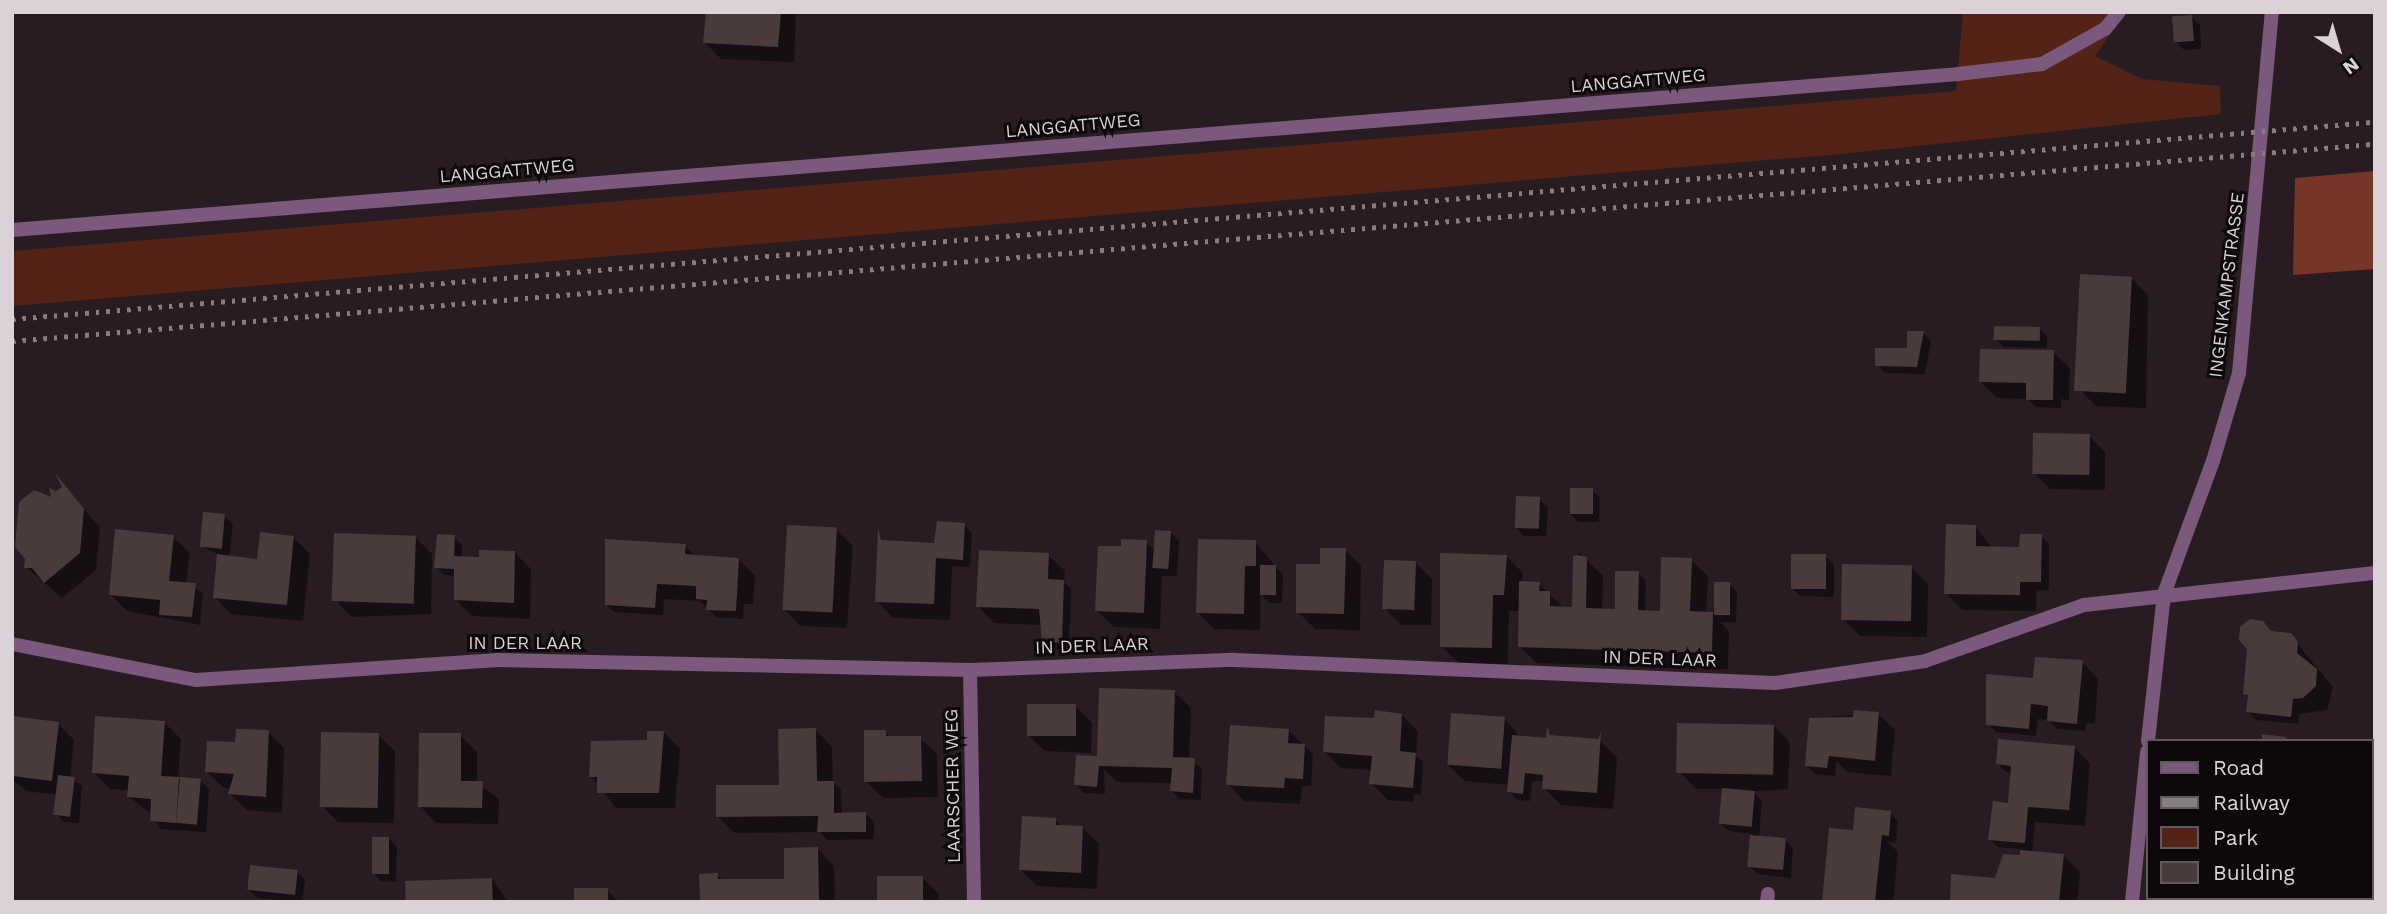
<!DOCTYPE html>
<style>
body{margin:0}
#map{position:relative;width:2387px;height:914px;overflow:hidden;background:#281c22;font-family:"Work Sans",sans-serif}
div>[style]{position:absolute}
.green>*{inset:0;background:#532317}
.forest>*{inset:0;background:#763627}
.shadow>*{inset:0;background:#0007}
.building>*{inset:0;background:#493a3c;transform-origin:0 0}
.street>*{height:14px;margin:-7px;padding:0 7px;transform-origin:7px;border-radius:7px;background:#7b597d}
.rail>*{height:5px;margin-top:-2.5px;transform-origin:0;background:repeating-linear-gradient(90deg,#867c81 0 3.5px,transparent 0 10.5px)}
span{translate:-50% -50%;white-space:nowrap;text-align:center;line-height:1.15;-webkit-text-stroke:6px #0d080a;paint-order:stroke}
.street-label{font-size:18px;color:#dad2d6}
.frame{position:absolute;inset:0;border:14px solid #dad2d6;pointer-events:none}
.legend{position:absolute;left:2146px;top:739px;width:228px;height:161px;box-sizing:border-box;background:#0d080a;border:2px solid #5f595c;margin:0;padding:9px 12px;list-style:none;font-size:21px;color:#dad2d6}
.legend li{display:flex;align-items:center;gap:14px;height:35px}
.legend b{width:35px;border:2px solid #5f595c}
.north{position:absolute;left:2303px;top:14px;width:70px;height:70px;-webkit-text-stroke:5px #0d080a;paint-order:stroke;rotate:143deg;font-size:19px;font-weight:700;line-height:28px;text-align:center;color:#dad2d6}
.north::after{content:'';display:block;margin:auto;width:24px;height:32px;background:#dad2d6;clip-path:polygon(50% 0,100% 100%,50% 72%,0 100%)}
</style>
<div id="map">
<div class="green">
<i style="clip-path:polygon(1963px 12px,2125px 12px,2095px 56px,2142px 79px,2220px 86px,2221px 114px,1841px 154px,12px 306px,12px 251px,1956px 91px)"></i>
</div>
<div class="forest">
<i style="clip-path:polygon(2375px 171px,2375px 269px,2293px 275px,2295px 178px)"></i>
</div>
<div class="shadow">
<i style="clip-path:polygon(707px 12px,796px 12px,794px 62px,721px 59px,704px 42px)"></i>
<i style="clip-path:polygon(2191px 17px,2200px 25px,2201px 49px,2184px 50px,2176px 42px)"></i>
<i style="clip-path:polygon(2131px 278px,2148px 295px,2146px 408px,2096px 406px,2080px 390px)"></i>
<i style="clip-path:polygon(2039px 328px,2047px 336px,2047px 348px,2004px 347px,1996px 339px)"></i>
<i style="clip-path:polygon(1923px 333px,1931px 341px,1925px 374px,1885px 373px,1877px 365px,1909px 350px)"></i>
<i style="clip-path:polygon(2053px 352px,2070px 368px,2069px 400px,2061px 399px,2061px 408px,2036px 407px,2028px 399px,1997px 398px,1981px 382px)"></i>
<i style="clip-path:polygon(2089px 436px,2105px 452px,2105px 490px,2050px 489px,2034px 473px)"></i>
<i style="clip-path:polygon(64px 487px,100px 527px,96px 570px,62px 598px,26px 567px,56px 493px)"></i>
<i style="clip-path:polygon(1592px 490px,1600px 498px,1599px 522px,1578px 522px,1570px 514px)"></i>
<i style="clip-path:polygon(1539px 499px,1548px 507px,1546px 536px,1524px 536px,1516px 528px)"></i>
<i style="clip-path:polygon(224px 516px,233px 524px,229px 557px,259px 561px,293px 537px,310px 554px,303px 621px,231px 614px,215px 597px,219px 555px,201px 546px)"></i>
<i style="clip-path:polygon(964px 525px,972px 533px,970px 567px,952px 566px,950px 620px,893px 618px,877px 601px)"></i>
<i style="clip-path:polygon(1975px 526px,1992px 548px,2022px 549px,2041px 536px,2049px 544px,2049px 590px,2037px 590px,2036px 611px,1962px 610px,1946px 593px)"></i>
<i style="clip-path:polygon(836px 530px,853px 546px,847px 628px,800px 626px,784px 609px)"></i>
<i style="clip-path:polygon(1171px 533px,1179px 541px,1177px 576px,1162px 576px,1160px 629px,1114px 627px,1097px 611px,1146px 542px,1156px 552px)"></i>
<i style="clip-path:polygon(173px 537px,190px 553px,186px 584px,203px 593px,200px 625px,127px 611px,110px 594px)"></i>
<i style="clip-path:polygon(454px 537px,462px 545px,462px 558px,515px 553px,531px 569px,530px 619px,472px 616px,455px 599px,456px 576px,444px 575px,436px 567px)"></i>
<i style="clip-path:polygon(416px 538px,432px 554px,431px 614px,352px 617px,335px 600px)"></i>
<i style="clip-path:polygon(607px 541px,685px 546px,695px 556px,738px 559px,755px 576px,753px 604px,744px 604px,743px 619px,716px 617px,700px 601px,664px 599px,663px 615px,614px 612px,606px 604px)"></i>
<i style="clip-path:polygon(1255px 542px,1283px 575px,1282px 603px,1269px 603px,1261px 595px,1260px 630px,1214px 629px,1197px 612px)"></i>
<i style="clip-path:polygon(1345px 550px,1361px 566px,1360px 630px,1315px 629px,1298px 612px,1321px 566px)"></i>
<i style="clip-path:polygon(1578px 552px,1603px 576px,1602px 611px,1619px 611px,1638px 573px,1646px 581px,1645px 612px,1665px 613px,1691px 560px,1708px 576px,1706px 614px,1715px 614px,1729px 584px,1737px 592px,1736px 622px,1720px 622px,1729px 631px,1728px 669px,1537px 663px,1520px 647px,1520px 611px,1509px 611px,1508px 664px,1459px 663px,1442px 647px,1506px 556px,1523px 573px,1522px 583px,1539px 584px,1564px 608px,1573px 608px)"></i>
<i style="clip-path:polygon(1048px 555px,1065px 571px,1064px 582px,1071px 589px,1069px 650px,1052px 649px,1044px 641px,1042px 625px,994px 623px,978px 606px)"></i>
<i style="clip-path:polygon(1825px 556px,1834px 564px,1834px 597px,1800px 596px,1792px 588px)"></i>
<i style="clip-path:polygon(1416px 563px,1432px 579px,1431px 625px,1401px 625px,1385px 608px)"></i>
<i style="clip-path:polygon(1911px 567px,1928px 584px,1927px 637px,1860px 636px,1843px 619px)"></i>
<i style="clip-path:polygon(2272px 633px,2290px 635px,2333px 687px,2327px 710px,2299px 714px,2299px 724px,2256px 720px,2248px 712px,2249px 698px,2245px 693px)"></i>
<i style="clip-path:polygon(2082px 662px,2098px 679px,2095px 724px,2086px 723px,2085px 731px,2057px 729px,2048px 720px,2038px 719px,2036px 736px,1996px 732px,1988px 724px,1988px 676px,2034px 680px)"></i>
<i style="clip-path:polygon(1174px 692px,1191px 708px,1189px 760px,1202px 768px,1201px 800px,1180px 799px,1172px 791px,1173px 783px,1117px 782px,1104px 769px,1105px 794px,1084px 793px,1076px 785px,1096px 758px)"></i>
<i style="clip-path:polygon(1075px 706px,1092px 723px,1091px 753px,1045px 751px,1028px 735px)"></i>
<i style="clip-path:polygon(1878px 714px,1895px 730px,1891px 776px,1847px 772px,1836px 760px,1835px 776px,1815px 774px,1807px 766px,1832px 716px)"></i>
<i style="clip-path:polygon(1402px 715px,1418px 732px,1416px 756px,1423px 762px,1421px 795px,1414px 794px,1413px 802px,1388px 800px,1371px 783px,1372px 770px,1341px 768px,1324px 751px,1376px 720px)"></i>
<i style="clip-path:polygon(12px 718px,58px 724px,74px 740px,70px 778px,82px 786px,79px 823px,64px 822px,56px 814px,58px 795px,26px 791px,12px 779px)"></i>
<i style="clip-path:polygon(1505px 719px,1521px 738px,1600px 741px,1617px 758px,1613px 809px,1561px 805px,1544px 788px,1545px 781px,1532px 781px,1530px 801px,1517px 800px,1509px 791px,1509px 785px,1465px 781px,1448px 765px)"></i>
<i style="clip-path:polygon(164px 722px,181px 739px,178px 779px,201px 781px,209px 789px,206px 832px,160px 829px,152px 814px,129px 797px,130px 790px,110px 789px,93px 772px)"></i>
<i style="clip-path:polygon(1773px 725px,1790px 742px,1788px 789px,1740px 792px,1754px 793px,1762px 801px,1759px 837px,1785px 840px,1793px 848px,1791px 878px,1758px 874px,1749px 866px,1752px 834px,1729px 831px,1720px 823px,1724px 789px,1696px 789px,1680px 772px)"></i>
<i style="clip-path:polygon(816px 730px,832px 747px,833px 782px,841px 790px,842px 814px,866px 814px,874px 822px,874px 839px,827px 840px,820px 832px,735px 833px,718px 817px,780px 786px)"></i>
<i style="clip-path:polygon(1288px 730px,1313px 754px,1311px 786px,1302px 786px,1300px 804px,1244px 801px,1228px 784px)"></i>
<i style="clip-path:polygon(268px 732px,284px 748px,282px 813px,247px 810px,230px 793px,231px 789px,224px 788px,207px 772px,237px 744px)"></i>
<i style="clip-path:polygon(664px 732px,680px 749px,675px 808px,616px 808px,591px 776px)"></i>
<i style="clip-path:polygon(885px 732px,891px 738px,920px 738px,937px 754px,938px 797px,883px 798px,866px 781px)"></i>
<i style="clip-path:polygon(378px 735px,395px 751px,394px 823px,338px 822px,322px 806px)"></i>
<i style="clip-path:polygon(460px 735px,477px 752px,477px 783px,499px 799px,498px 824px,436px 823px,420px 806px)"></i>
<i style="clip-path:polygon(2074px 747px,2090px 764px,2085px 826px,2035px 822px,2032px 852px,2063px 855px,2080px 872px,2077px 902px,1951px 902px,1996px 880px,2021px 857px,2022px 849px,1998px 847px,1990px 839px,2009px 806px,2014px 772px,2006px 772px,1998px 764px)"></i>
<i style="clip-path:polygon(1890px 813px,1898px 821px,1896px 843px,1888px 842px,1898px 852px,1893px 902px,1824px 902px,1858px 833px)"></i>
<i style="clip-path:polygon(1055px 820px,1063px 827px,1083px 828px,1099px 844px,1097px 889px,1037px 886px,1020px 869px)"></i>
<i style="clip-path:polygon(389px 839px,397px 847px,396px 882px,381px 881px,373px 873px)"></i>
<i style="clip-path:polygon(818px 849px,834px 866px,835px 902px,701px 902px,717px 875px,724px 881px,786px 881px)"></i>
<i style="clip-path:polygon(297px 872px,305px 880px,302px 902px,258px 898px,249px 890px)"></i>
<i style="clip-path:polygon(922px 878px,939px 894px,939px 902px,878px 902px)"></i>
<i style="clip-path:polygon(492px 879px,508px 902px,407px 902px)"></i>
<i style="clip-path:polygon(607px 890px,619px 902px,575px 902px)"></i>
<i style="clip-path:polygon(2222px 898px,2301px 898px,2222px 902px)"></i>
</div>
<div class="building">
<i style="clip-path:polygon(706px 12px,781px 12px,778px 47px,703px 43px)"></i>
<i style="left:2192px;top:15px;width:26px;height:20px;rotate:86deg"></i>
<i style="left:2080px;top:274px;width:52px;height:117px;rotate:3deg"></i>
<i style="left:1994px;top:326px;width:46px;height:14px;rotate:1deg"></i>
<i style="clip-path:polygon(1907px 331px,1924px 331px,1917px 367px,1875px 366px,1875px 348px,1907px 348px)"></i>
<i style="clip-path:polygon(1980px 349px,2054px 350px,2053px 400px,2026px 400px,2026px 383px,1979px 382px)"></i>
<i style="left:2033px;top:433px;width:57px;height:41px;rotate:1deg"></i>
<i style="clip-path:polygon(55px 473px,84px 509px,80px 553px,44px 583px,32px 568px,24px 568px,25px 559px,15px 547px,19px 502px,34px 490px,51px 497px,49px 488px,56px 491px,62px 487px)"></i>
<i style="left:1570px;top:488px;width:23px;height:26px"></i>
<i style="left:1516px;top:496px;width:24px;height:32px;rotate:2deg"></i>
<i style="left:203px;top:512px;width:22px;height:35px;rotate:5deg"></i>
<i style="clip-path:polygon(937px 521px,965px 523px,963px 560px,936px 558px,934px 604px,875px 602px,878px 528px,881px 540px,934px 543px)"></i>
<i style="clip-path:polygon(1946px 524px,1976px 525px,1976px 546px,2019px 547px,2020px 534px,2042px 534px,2041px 582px,2020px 582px,2020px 595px,1944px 594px)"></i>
<i style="left:787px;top:525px;width:50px;height:85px;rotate:3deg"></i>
<i style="clip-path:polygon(115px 529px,174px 535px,169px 581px,196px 583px,192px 617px,159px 615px,160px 600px,109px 595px)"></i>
<i style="left:1155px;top:530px;width:16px;height:38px;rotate:4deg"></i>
<i style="clip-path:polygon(260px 532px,294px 536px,287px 605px,213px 598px,217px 554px,257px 559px)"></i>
<i style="left:334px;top:533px;width:82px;height:68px;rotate:2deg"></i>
<i style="clip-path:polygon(437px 534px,455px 535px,454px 556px,479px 557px,479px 550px,515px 551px,514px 603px,454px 600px,454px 569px,434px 568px)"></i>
<i style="clip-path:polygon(605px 539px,686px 544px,685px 554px,739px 558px,736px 611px,706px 610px,707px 600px,696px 599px,696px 586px,657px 584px,655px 608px,605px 605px)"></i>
<i style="clip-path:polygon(1121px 539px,1147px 540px,1144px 613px,1095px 611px,1098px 546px,1121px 546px)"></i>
<i style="clip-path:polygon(1198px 539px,1256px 540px,1256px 566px,1245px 566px,1244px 614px,1196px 613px)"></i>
<i style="clip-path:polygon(1320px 548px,1346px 548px,1344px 614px,1296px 613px,1296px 564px,1320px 564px)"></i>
<i style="clip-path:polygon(979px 550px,1049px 553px,1048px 579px,1064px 580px,1062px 643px,1042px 642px,1039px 609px,976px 607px)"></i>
<i style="clip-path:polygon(1440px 553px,1507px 555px,1504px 595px,1493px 595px,1492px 648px,1440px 647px)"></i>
<i style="left:1791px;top:554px;width:35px;height:35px"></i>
<i style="clip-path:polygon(1577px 555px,1587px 557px,1586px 608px,1615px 609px,1615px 571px,1639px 571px,1638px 610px,1660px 611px,1661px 557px,1692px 558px,1690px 611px,1713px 612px,1712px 653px,1518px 647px,1519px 581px,1540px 582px,1539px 591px,1550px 591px,1550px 606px,1572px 607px,1573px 556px)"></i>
<i style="left:1384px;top:560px;width:32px;height:49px;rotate:2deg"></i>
<i style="left:1842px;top:564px;width:70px;height:56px;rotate:1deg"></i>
<i style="left:1260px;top:565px;width:16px;height:30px"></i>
<i style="left:1714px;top:582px;width:16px;height:33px"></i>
<i style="clip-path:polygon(2250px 619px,2263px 621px,2271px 631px,2291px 633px,2298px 642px,2297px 653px,2317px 669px,2316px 686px,2303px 698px,2293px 699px,2291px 717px,2246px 712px,2248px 695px,2243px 694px,2247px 649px,2239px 640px,2240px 627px)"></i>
<i style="clip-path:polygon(2035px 657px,2083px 660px,2077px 724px,2047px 721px,2048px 706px,2031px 704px,2029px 729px,1986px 725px,1986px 674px,2033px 678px)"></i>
<i style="clip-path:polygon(1099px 688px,1175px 690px,1173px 757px,1195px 758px,1193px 793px,1170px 791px,1172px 768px,1099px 766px,1097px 787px,1074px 785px,1076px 755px,1097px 756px)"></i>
<i style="left:1027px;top:704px;width:49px;height:32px"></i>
<i style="clip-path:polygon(1375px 710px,1402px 714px,1400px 751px,1416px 753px,1413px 788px,1369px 784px,1372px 756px,1323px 752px,1325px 716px,1374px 718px)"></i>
<i style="clip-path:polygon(1854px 710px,1879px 712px,1875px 761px,1829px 756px,1827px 768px,1805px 766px,1809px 718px,1853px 717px)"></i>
<i style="left:1451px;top:713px;width:54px;height:52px;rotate:4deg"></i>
<i style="clip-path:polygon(12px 716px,59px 722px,52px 781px,12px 776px)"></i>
<i style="clip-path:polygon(95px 716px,165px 721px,161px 776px,179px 777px,176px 823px,150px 821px,151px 799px,127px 797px,129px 776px,92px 773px)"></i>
<i style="left:1677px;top:723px;width:97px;height:50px;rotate:1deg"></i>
<i style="clip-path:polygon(1230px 725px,1289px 729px,1288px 743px,1305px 744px,1303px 779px,1285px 778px,1284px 788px,1226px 785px)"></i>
<i style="clip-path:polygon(1547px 727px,1550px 735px,1598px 739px,1601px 732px,1597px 793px,1542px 789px,1543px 775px,1525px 773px,1523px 794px,1507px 792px,1512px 735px,1546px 738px)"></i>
<i style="clip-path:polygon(816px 728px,817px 781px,834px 781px,834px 813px,866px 812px,866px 832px,817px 832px,818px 816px,716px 817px,716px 785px,779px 785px,778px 729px)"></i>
<i style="clip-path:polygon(236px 729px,269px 730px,266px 797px,228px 794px,234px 774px,205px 772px,207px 741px,235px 742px)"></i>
<i style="clip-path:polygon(864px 730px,886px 730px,886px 736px,921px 736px,922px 781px,864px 782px)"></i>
<i style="clip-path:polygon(647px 731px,664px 731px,659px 793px,597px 793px,597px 777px,589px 777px,591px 741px,647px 740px)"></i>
<i style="left:321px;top:732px;width:58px;height:75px;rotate:1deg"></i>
<i style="clip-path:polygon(419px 733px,461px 733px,461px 781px,483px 781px,482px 808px,418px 807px)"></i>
<i style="clip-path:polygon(2262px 734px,2286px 737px,2286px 741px,2262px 741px)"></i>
<i style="clip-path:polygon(1998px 739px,2075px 746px,2069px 810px,2028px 807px,2025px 843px,1988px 840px,1993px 801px,2008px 803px,2011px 766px,1996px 764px)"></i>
<i style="left:58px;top:775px;width:17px;height:40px;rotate:7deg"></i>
<i style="left:180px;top:777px;width:21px;height:46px;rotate:5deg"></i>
<i style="left:1722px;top:788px;width:33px;height:36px;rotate:5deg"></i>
<i style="clip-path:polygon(1855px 807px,1891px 811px,1889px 836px,1882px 835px,1875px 902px,1822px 902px,1829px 828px,1853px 830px)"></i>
<i style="clip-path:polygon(1022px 816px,1056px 818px,1056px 825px,1083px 826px,1081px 873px,1019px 870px)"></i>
<i style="left:1750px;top:835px;width:36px;height:32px;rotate:5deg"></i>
<i style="left:372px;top:837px;width:17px;height:37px"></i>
<i style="clip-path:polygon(818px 847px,819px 902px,700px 902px,699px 874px,718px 873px,718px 879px,784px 879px,784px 848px)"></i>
<i style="clip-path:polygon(2020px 850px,2064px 854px,2059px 902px,1950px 902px,1951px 874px,1995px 878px,2003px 854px,2020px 855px)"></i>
<i style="left:250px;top:865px;width:48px;height:25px;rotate:6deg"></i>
<i style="left:877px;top:876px;width:46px;height:26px"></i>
<i style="left:492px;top:878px;width:24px;height:87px;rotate:88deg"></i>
<i style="left:574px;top:888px;width:34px;height:14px"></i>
<i style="clip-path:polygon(2221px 898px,2283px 898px,2220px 902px)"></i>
</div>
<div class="street">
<i style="left:12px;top:230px;width:1952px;rotate:-4.58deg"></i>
<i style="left:1958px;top:74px;width:85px;rotate:-6.8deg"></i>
<i style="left:2042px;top:64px;width:72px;rotate:-29.1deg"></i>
<i style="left:2105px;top:29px;width:22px;rotate:-51deg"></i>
<i style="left:12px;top:644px;width:187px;rotate:11.1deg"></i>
<i style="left:196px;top:680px;width:303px;rotate:-3.8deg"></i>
<i style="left:498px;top:660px;width:472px;rotate:1.2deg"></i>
<i style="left:970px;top:670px;width:264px;rotate:-2.2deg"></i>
<i style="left:1234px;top:660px;width:541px;rotate:2.43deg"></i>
<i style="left:1775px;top:683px;width:152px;rotate:-8.3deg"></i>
<i style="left:1925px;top:661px;width:169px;rotate:-19.4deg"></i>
<i style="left:2084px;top:605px;width:293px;rotate:-6.3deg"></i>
<i style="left:970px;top:670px;width:232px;rotate:89deg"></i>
<i style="left:2148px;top:741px;width:148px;rotate:-83.8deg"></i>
<i style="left:2164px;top:594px;width:142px;rotate:-69.8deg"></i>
<i style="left:2213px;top:461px;width:92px;rotate:-73.5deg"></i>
<i style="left:2239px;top:373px;width:363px;rotate:-84.8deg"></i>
<i style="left:1767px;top:902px;width:8px;rotate:-83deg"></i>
<i style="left:2132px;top:902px;width:151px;rotate:-84.3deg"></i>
</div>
<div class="rail">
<i style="left:12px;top:319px;width:2371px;rotate:-4.77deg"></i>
<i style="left:12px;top:341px;width:2371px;rotate:-4.77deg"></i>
</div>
<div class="street-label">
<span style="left:1638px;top:81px;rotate:-5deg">LANGGATTWEG</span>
<span style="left:1073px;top:126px;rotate:-5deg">LANGGATTWEG</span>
<span style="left:507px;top:171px;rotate:-5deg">LANGGATTWEG</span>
<span style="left:2227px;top:285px;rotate:-83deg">INGENKAMPSTRASSE</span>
<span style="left:525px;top:643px">IN DER LAAR</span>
<span style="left:1092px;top:646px;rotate:-2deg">IN DER LAAR</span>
<span style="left:1660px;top:659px;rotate:2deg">IN DER LAAR</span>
<span style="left:953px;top:786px;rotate:-91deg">LAARSCHER WEG</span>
</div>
<div class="frame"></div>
<ul class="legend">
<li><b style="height:9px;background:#7b597d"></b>Road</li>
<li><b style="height:9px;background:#867c81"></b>Railway</li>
<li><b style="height:19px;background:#532317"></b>Park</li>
<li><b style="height:19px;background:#493a3c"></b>Building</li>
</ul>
<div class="north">N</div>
</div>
